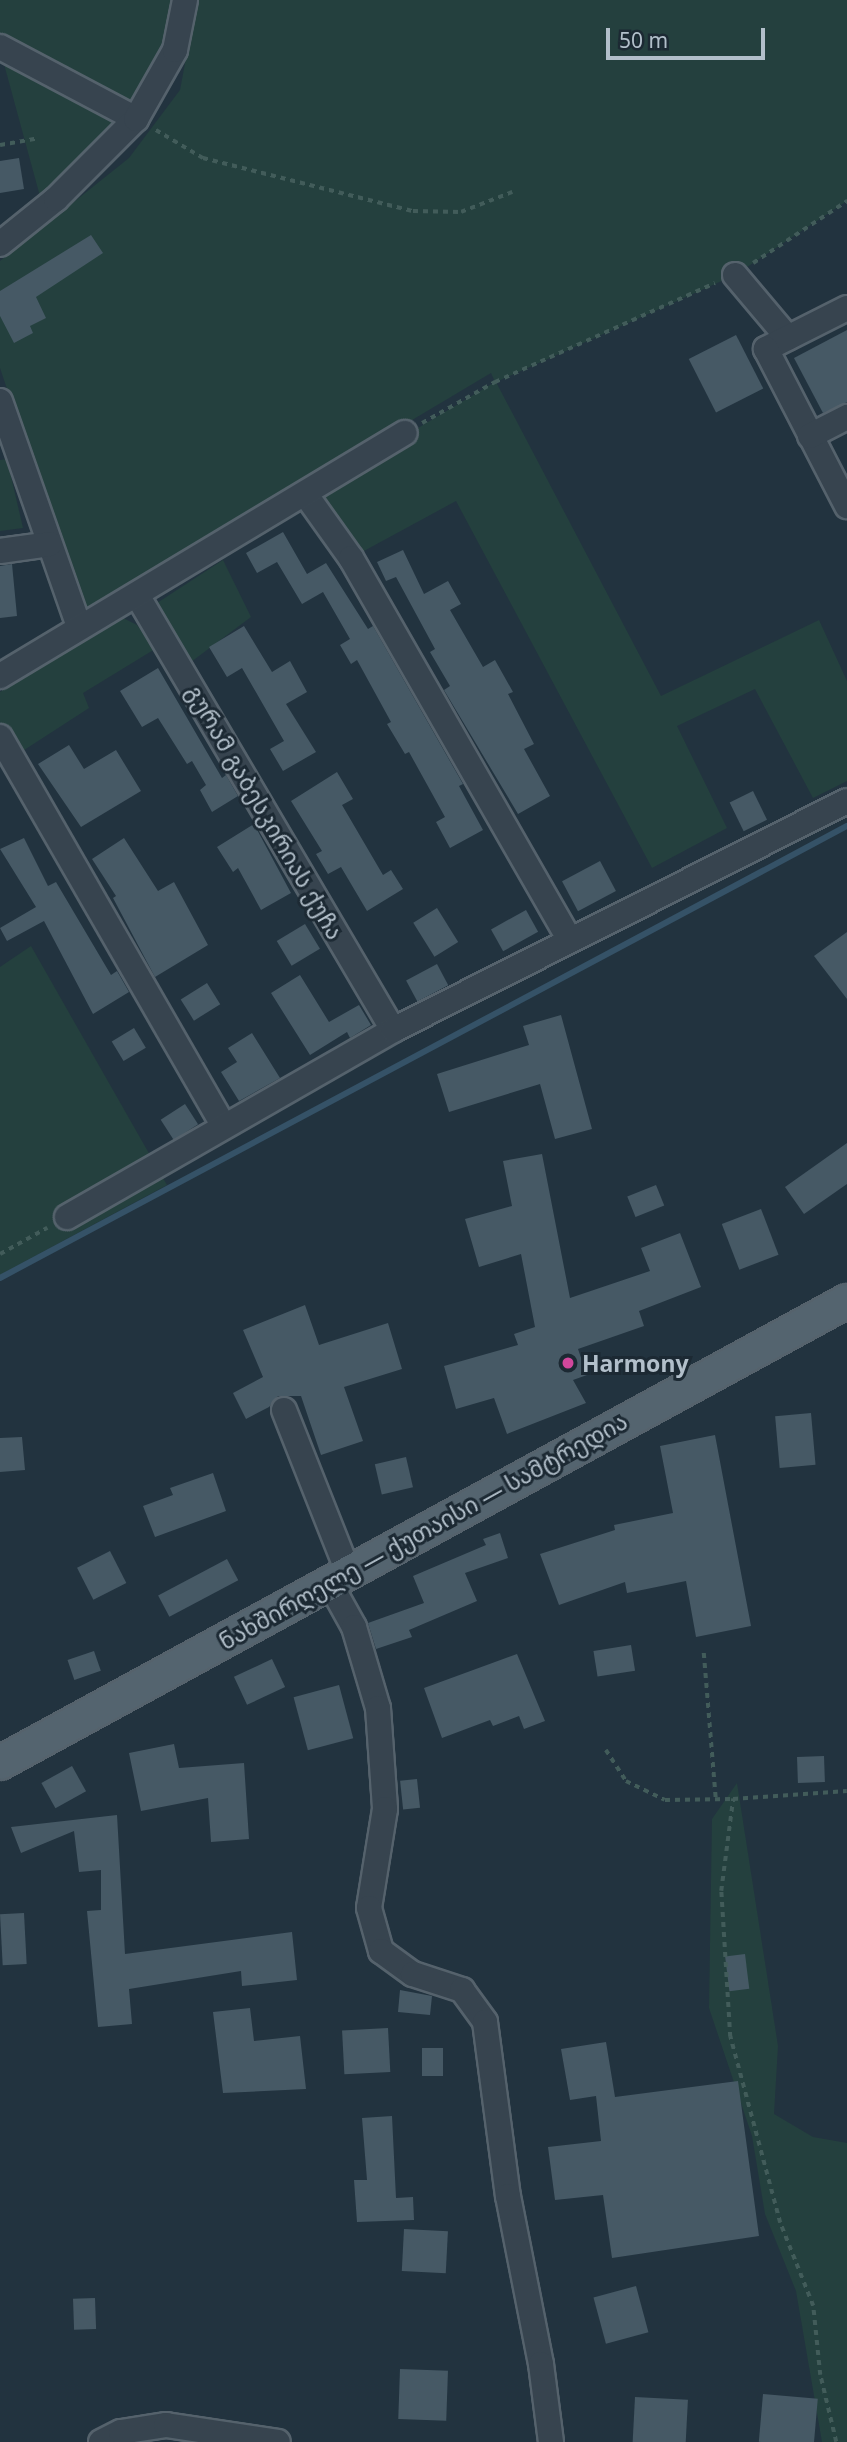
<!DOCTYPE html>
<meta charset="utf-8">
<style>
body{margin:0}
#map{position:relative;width:847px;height:2442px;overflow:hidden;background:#22333f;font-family:"Noto Sans","Noto Sans Georgian",sans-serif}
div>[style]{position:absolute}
.green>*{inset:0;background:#24403e}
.stream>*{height:6px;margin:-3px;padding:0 3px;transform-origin:3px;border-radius:3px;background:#355267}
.building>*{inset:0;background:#465965;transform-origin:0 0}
.path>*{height:3.5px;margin-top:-1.75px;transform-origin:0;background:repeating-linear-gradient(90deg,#425c5a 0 5px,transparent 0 10px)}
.roads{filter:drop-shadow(2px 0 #55626c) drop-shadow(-2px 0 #55626c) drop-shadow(0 2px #55626c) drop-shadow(0 -2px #55626c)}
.minor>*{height:24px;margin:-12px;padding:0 12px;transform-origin:12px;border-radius:12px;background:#37444f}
.major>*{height:32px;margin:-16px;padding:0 16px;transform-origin:16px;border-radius:16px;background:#54646f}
.dots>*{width:19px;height:19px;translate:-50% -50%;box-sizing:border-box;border:4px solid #1c2933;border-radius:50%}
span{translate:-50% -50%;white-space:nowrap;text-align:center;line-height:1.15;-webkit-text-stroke:6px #1c2933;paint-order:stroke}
.street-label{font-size:23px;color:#b2bfca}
.poi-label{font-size:23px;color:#b2bfca;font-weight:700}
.left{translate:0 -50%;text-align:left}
.scale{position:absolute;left:606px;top:28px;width:159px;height:32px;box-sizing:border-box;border:4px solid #b2bfca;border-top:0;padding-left:9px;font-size:21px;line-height:24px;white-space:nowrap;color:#b2bfca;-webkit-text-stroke:5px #1c2933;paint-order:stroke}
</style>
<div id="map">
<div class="green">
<i style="clip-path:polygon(0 0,175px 0,155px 68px,129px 109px,41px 200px,4px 64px,13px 45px,0 38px)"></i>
<i style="clip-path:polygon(197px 0,847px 0,847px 201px,735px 275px,496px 382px,661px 696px,819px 620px,847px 681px,847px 781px,813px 798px,755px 689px,677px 726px,727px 828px,652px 868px,456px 501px,351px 558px,306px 495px,495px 382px,491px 373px,83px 616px,0 368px,0 261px,129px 158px,180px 90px)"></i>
<i style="clip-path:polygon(7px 459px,23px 528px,0 531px,0 460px)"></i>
<i style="clip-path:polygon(223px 560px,251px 617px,191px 662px,157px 603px)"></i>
<i style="clip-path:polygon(121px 617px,137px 625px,155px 649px,83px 693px,89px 708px,18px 754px,0 722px,0 692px)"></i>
<i style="clip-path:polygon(31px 946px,167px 1185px,0 1275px,0 967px)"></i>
<i style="clip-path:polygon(737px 1783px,778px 2046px,774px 2114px,813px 2137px,847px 2143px,847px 2442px,822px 2442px,796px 2291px,765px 2214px,752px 2136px,709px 2008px,712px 1819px)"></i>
</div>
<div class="stream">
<i style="left:0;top:1278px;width:960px;rotate:-28.09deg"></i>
</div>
<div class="building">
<i style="clip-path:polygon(19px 158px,24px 189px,0 193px,0 161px)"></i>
<i style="clip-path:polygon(91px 235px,103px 253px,36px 297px,46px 318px,30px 326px,33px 333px,14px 343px,0 316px,0 291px)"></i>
<i style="clip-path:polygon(847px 330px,847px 402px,823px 413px,794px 358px)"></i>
<i style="left:736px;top:335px;width:60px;height:53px;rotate:63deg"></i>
<i style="clip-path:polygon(283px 532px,307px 574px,326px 563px,368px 629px,373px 626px,463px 784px,459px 786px,483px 830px,450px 848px,436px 822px,445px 817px,409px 752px,405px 754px,387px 724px,391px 722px,357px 660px,351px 664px,340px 645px,350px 639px,323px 592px,302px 604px,277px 562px,257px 573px,246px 553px)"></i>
<i style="clip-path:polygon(403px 550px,424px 594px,448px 581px,461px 604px,450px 610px,483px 667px,495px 660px,513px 692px,508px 694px,534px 744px,524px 749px,550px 796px,518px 814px,444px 690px,450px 686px,430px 652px,435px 649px,396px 577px,386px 581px,377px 562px)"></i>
<i style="clip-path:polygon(12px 564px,17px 616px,0 618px,0 566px)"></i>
<i style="clip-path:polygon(244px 626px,272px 672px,290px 661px,307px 692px,286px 704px,316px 752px,283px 771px,270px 749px,284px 741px,242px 668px,227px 677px,209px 647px)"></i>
<i style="clip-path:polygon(158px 668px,222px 778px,226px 775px,238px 796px,212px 812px,200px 790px,206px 785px,192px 761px,187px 764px,158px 718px,142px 727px,120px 691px)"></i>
<i style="clip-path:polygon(69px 745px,84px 769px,116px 750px,141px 791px,81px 827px,38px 764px)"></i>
<i style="clip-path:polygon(337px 772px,353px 799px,342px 805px,383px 875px,391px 870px,403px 889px,367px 911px,341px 867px,328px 874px,316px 854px,322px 851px,291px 801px)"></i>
<i style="left:753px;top:791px;width:32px;height:26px;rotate:64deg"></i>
<i style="clip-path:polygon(254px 824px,291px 893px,261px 910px,238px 868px,233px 872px,217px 847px)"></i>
<i style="clip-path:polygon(24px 838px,48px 886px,56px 882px,111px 975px,117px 971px,129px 992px,93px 1014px,44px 921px,7px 941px,0 928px,36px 907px,0 849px)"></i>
<i style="clip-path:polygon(124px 838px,158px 891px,174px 882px,208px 945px,155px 977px,113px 898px,116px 896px,92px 859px)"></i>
<i style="left:600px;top:861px;width:34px;height:43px;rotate:62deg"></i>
<i style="left:437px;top:908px;width:40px;height:28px;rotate:58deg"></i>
<i style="left:526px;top:910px;width:25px;height:40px;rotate:61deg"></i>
<i style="left:305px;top:924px;width:29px;height:33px;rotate:59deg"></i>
<i style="clip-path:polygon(847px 932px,847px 999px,814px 956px)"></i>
<i style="left:437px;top:964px;width:24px;height:35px;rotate:62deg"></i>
<i style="clip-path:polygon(300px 975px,329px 1022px,359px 1005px,371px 1025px,350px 1038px,347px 1032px,310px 1055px,271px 993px)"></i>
<i style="left:207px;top:983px;width:25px;height:31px;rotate:58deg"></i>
<i style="clip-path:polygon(561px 1015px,592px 1129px,555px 1139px,540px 1084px,449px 1112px,437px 1074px,529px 1045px,523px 1026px)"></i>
<i style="left:134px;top:1028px;width:23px;height:26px;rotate:59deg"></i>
<i style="clip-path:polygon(252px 1033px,280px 1078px,239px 1101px,221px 1072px,237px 1062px,228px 1048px)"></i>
<i style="left:185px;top:1104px;width:24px;height:29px;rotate:57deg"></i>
<i style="clip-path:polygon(847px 1143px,847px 1184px,804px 1214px,785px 1187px)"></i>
<i style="clip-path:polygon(542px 1154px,570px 1298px,650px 1271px,641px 1248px,680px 1233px,701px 1287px,639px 1311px,644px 1326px,578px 1349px,587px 1375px,573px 1380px,586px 1403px,507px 1434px,494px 1398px,456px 1409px,444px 1366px,518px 1345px,514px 1334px,535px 1327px,521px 1254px,479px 1267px,465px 1219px,512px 1206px,503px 1161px)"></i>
<i style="left:656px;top:1185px;width:22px;height:31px;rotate:68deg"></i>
<i style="left:761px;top:1209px;width:49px;height:42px;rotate:69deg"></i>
<i style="clip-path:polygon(305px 1305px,319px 1345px,388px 1323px,402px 1369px,344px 1387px,363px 1441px,321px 1455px,301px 1396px,278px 1396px,269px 1407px,246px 1419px,233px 1393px,263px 1377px,243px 1330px)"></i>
<i style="left:811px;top:1413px;width:52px;height:36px;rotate:85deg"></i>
<i style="clip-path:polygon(715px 1435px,751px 1626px,696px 1637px,686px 1581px,627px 1593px,625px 1582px,559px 1605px,540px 1554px,615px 1530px,614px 1525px,673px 1513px,660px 1446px)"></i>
<i style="clip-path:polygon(22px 1437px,25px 1470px,0 1472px,0 1438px)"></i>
<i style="left:406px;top:1457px;width:31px;height:32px;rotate:77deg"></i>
<i style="clip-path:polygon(213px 1473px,226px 1511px,155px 1537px,143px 1506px,173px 1495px,170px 1488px)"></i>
<i style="clip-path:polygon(500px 1533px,508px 1558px,465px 1573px,477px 1601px,409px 1630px,412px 1637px,376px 1649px,368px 1623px,424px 1603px,413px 1576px,486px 1545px,483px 1539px)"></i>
<i style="left:110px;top:1551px;width:36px;height:37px;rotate:63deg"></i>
<i style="left:227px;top:1559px;width:24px;height:78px;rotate:62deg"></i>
<i style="left:631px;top:1645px;width:26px;height:38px;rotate:81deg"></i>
<i style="left:94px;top:1651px;width:21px;height:28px;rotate:71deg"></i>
<i style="clip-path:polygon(517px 1654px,545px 1721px,524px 1729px,519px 1716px,493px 1726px,490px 1720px,442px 1738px,424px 1688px)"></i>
<i style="left:272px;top:1659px;width:31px;height:42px;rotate:65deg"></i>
<i style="left:339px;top:1685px;width:55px;height:47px;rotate:75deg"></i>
<i style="clip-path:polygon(174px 1744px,179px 1768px,244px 1763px,249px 1839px,211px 1842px,208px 1798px,141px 1811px,129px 1753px)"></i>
<i style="left:824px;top:1756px;width:26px;height:27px;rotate:88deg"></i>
<i style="left:72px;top:1766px;width:29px;height:35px;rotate:61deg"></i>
<i style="left:417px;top:1779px;width:29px;height:17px;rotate:84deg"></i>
<i style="clip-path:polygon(117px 1815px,125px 1954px,292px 1932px,297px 1980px,242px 1986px,241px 1971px,129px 1989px,132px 2024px,98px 2027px,87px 1911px,101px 1910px,101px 1870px,79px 1872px,74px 1831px,21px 1853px,11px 1827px)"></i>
<i style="left:24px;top:1913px;width:51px;height:24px;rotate:87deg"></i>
<i style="left:745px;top:1954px;width:35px;height:20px;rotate:83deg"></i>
<i style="clip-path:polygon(400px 1990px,432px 1996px,430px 2015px,398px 2012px)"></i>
<i style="clip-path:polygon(250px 2008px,254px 2041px,300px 2036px,306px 2089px,223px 2093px,213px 2012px)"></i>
<i style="left:388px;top:2028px;width:44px;height:46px;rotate:87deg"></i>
<i style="clip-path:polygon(606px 2042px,615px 2097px,738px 2081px,759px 2236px,612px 2258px,603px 2195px,555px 2200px,548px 2147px,601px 2141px,596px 2096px,570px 2100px,561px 2049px)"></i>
<i style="left:422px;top:2048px;width:21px;height:28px"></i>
<i style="clip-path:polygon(392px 2116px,396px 2198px,413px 2197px,414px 2220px,357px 2222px,354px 2180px,367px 2180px,362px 2118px)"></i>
<i style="left:404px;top:2229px;width:44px;height:42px;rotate:3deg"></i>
<i style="left:636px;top:2286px;width:48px;height:44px;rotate:75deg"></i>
<i style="left:95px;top:2298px;width:31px;height:22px;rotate:88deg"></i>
<i style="left:400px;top:2369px;width:48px;height:50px;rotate:2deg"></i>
<i style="left:763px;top:2394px;width:55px;height:48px;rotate:5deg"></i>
<i style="left:635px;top:2397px;width:53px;height:45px;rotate:3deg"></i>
</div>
<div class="path">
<i style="left:156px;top:130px;width:55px;rotate:30.8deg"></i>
<i style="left:203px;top:158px;width:217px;rotate:14.2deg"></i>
<i style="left:413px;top:211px;width:48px;rotate:1.2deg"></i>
<i style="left:461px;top:212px;width:55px;rotate:-21.4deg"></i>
<i style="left:0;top:145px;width:36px;rotate:-10deg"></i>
<i style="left:753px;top:263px;width:113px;rotate:-33.4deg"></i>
<i style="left:422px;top:423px;width:84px;rotate:-29.3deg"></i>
<i style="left:495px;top:382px;width:241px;rotate:-24.2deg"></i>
<i style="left:0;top:1254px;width:54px;rotate:-29deg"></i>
<i style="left:704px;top:1653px;width:146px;rotate:85.3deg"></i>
<i style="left:606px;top:1750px;width:37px;rotate:57deg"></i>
<i style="left:626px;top:1781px;width:43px;rotate:26deg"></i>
<i style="left:665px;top:1800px;width:68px;rotate:-0.8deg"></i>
<i style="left:836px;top:2442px;width:69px;rotate:-103.4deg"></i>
<i style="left:820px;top:2375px;width:69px;rotate:-95.8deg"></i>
<i style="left:813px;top:2306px;width:89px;rotate:-111.7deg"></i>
<i style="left:780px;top:2223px;width:193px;rotate:-105deg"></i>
<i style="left:730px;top:2037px;width:146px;rotate:-93.5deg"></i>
<i style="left:721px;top:1891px;width:93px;rotate:-82.6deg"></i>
<i style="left:733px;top:1799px;width:114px;rotate:-4deg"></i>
</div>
<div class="roads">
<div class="minor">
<i style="left:0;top:47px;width:154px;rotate:27.9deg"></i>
<i style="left:0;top:244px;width:72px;rotate:-38.8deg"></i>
<i style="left:56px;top:199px;width:113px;rotate:-45deg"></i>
<i style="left:136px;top:119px;width:79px;rotate:-60.5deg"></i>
<i style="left:175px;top:50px;width:51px;rotate:-78.7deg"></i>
<i style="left:735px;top:275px;width:82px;rotate:49.9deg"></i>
<i style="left:847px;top:308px;width:91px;rotate:153.2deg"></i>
<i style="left:766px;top:349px;width:177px;rotate:62.7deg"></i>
<i style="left:0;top:401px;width:239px;rotate:70.7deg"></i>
<i style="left:810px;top:436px;width:42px;rotate:-27.2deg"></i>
<i style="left:306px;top:495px;width:77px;rotate:54.5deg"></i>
<i style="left:351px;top:558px;width:440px;rotate:60.2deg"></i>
<i style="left:0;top:551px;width:50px;rotate:-8deg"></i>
<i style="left:137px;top:595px;width:505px;rotate:59.52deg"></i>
<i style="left:0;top:676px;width:472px;rotate:-31deg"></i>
<i style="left:0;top:737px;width:448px;rotate:60.1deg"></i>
<i style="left:67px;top:1217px;width:376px;rotate:-29.8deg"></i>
<i style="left:393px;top:1030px;width:508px;rotate:-26.77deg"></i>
<i style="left:284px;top:1410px;width:174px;rotate:68.4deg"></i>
<i style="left:329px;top:1582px;width:51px;rotate:60.9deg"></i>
<i style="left:354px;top:1627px;width:84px;rotate:73.5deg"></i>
<i style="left:378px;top:1708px;width:101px;rotate:86deg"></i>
<i style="left:385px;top:1809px;width:100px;rotate:99.2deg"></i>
<i style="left:369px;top:1908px;width:45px;rotate:74.4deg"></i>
<i style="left:381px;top:1951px;width:39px;rotate:36deg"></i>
<i style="left:413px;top:1974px;width:52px;rotate:18.1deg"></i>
<i style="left:462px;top:1990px;width:39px;rotate:54deg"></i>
<i style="left:485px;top:2022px;width:176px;rotate:82.5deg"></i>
<i style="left:508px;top:2196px;width:171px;rotate:78.9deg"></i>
<i style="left:541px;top:2364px;width:79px;rotate:82.7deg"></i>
<i style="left:101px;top:2442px;width:22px;rotate:-27deg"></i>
<i style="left:121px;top:2432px;width:46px;rotate:-8.8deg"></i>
<i style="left:166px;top:2425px;width:113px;rotate:8.6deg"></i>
</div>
<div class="major">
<i style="left:0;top:1763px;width:965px;rotate:-28.61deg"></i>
</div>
</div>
<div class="dots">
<i style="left:568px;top:1363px;background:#d1479c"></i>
</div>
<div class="street-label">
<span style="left:265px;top:812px;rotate:60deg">გურამ გაბესკირიას ქუჩა</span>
<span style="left:423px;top:1531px;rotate:-29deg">ნახშირღელე — ქუთაისი — სამტრედია</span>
</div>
<div class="poi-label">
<span class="left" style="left:582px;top:1363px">Harmony</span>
</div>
<div class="scale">50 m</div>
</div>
